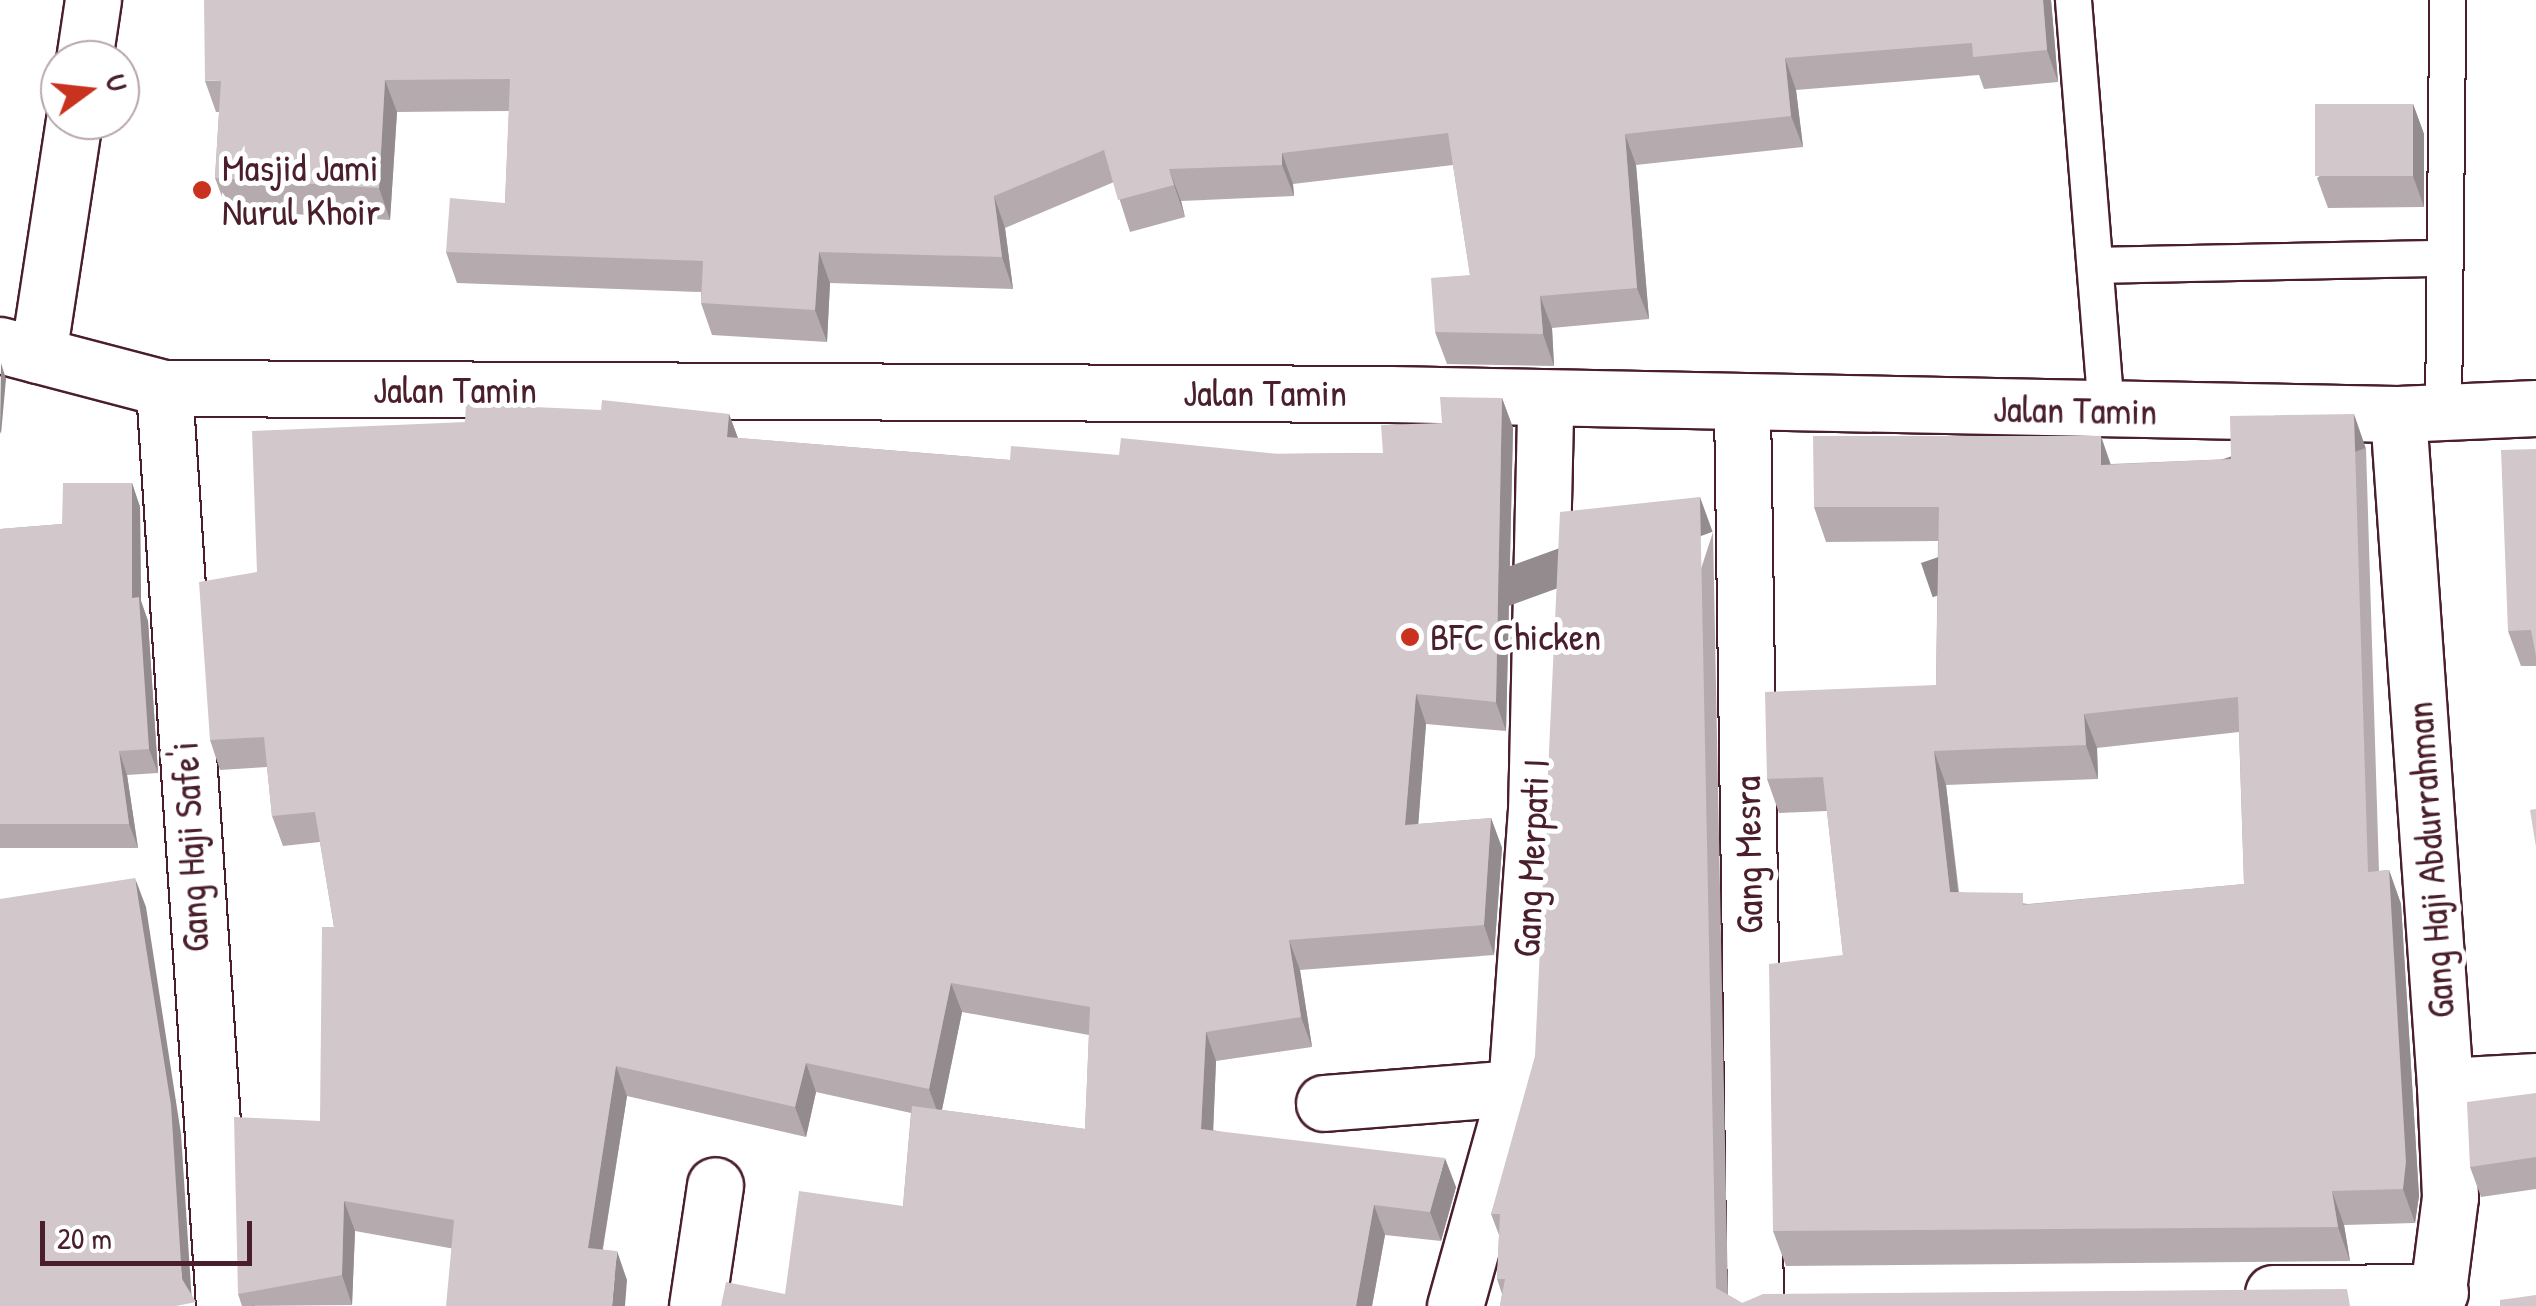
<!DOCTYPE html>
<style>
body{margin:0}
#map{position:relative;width:2536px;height:1306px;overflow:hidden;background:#fff;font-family:"Patrick Hand",sans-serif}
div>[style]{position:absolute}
.roads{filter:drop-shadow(2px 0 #4a1f2b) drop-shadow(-2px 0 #4a1f2b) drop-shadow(0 2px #4a1f2b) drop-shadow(0 -2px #4a1f2b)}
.lane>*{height:35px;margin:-17.5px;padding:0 17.5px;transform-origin:17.5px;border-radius:17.5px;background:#fff}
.street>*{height:55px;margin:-27.5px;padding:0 27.5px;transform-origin:27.5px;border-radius:27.5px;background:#fff}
.secondary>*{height:55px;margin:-27.5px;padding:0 27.5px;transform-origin:27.5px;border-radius:27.5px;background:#fff}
.wall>*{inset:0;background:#b5abaf}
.shaded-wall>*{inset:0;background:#938b8e;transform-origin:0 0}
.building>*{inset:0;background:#d2c7cb;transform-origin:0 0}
.dots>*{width:28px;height:28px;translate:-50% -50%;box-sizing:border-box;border:5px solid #fff;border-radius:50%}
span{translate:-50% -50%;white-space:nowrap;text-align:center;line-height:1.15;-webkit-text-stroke:10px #fff;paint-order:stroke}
.poi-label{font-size:38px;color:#4a1f2b}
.left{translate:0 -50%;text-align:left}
.street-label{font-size:38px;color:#4a1f2b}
.north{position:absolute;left:40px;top:40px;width:100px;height:100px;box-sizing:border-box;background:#fff;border:2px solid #b7a5aa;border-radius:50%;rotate:75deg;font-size:28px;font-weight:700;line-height:40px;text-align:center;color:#4a1f2b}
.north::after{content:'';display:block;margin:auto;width:35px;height:45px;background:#c8321e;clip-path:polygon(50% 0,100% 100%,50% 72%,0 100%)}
.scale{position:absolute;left:40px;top:1221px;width:212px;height:45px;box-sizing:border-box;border:5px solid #4a1f2b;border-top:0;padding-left:12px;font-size:30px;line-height:35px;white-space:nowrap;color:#4a1f2b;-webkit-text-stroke:8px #fff;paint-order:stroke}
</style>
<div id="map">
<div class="roads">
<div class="lane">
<i style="left:2073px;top:0;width:412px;rotate:85.4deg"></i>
<i style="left:2097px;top:265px;width:342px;rotate:-1.2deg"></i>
<i style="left:2443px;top:413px;width:413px;rotate:-89.4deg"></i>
</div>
<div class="street">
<i style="left:164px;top:388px;width:920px;rotate:86.26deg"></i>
<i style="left:1742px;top:404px;width:902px;rotate:89.17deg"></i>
<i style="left:2398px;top:414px;width:674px;rotate:86deg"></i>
<i style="left:2445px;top:1086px;width:111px;rotate:87.4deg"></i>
<i style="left:2450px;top:1197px;width:110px;rotate:97.3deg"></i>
<i style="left:2445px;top:1086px;width:91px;rotate:-3.1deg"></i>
<i style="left:1324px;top:1103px;width:193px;rotate:-4.5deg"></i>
<i style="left:2273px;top:1293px;width:167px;rotate:-0.3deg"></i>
<i style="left:697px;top:1306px;width:122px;rotate:-81.5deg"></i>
<i style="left:1455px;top:1306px;width:226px;rotate:-74.4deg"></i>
<i style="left:1516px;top:1088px;width:277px;rotate:-85.9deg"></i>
<i style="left:1536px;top:812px;width:411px;rotate:-88.7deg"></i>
</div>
<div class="secondary">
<i style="left:84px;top:60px;width:61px;rotate:-81.5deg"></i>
<i style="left:0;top:345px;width:170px;rotate:14.7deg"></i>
<i style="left:164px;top:388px;width:1225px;rotate:0.28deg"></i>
<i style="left:1389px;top:394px;width:1009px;rotate:1.14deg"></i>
<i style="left:2398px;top:414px;width:138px;rotate:-2.5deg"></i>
<i style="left:38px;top:355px;width:238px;rotate:-81.3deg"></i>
</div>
</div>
<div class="wall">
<i style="clip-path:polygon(2051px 0,2058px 82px,1984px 89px,1979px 75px,1796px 90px,1803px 147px,1636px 165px,1649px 319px,1552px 328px,1554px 366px,1447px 364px,1435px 332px,1470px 275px,1453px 165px,1293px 184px,1294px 196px,1181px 201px,1185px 217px,1130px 232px,1114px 182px,1005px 228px,1013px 289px,830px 283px,827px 342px,712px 335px,701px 303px,701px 292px,457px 283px,446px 252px,505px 203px,509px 111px,397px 112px,390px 220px,227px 210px,215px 178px,219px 112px,216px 112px,205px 81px)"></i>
<i style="clip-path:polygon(2413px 104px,2424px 134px,2424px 207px,2328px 208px,2317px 178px)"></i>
<i style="clip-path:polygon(evenodd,1502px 398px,1513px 428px,1506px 731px,1426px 724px,1418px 824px,1491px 818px,1502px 848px,1494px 955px,1300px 970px,1312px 1047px,1216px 1061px,1213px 1130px,1456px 1187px,1441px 1241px,1385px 1235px,1372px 1306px,721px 1306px,785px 1294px,903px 1206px,911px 1113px,816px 1092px,806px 1137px,627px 1096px,603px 1249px,627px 1280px,355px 1231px,352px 1305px,242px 1306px,238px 1294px,320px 1121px,334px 927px,320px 842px,283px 846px,272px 816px,267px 767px,220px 770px,210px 740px,257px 572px,465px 422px,601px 410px,729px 414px,738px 438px,1010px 460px,1119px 455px,1383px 453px,1442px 423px,1502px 398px,962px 1012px,1089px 1035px,1085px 1129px,942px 1110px,962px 1012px)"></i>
<i style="clip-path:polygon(evenodd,2366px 448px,2379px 871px,2389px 870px,2401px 904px,2419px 1196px,2415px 1223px,2344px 1225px,2350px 1261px,1786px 1266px,1773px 1231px,1843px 955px,1827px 811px,1779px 813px,1767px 779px,1936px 685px,1938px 541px,1826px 542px,1814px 507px,2111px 464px,2231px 459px,2366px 448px,2239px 732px,2244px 884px,2028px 904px,1959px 892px,1946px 785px,2098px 779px,2097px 748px,2239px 732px)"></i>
<i style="clip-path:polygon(2536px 449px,2536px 666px,2521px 666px,2508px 631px)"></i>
<i style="clip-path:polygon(132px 483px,140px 507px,141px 601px,148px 621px,158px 773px,127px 775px,138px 848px,0 848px,0 529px,62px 524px)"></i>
<i style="clip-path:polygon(1713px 532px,1728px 1295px,1742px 1303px,1500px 1306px,1502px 1294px,1497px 1279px,1499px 1235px,1491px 1214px)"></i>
<i style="clip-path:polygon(2536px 1093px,2536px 1189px,2481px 1197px,2470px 1167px)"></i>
</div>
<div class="shaded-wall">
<i style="clip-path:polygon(2043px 0,2051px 0,2058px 82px,2047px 50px)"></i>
<i style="clip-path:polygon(1785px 58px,1796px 90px,1803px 147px,1791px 116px)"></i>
<i style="clip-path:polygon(385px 80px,397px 112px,390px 220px,379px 188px)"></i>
<i style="clip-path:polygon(2413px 104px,2424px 134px,2424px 207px,2413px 176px)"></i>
<i style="clip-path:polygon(1625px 134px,1636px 165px,1649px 319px,1637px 288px)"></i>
<i style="clip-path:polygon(1282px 153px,1293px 184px,1294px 196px,1282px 165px)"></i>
<i style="clip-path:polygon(1169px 169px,1181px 201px,1185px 217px,1174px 185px)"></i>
<i style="clip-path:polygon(994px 196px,1005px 228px,1013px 289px,1002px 257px)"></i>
<i style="clip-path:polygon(819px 252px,830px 283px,827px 342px,815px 310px)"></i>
<i style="clip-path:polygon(1540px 296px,1552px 328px,1554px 366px,1543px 334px)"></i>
<i style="clip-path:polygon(1px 363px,6px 379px,1px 434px,0 431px)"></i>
<i style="clip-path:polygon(1502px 398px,1513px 428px,1506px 731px,1496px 702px)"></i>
<i style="clip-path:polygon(729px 414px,740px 444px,727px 437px)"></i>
<i style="left:2354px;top:414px;width:36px;height:458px;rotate:71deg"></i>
<i style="clip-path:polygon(2101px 436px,2113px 471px,2101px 465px)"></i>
<i style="clip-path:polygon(132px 483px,140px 507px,141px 601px,148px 621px,158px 773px,149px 749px,132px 598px)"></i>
<i style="left:1700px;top:497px;width:37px;height:791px;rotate:70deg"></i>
<i style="clip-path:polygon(1416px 694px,1426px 724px,1416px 854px,1405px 825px)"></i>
<i style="clip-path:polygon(2084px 714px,2097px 748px,2098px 779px,2086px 745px)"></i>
<i style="clip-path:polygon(119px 751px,127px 775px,138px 848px,129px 824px)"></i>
<i style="clip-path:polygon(1934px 751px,1946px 785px,1962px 926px,1950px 892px)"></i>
<i style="clip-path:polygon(1491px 818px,1502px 848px,1494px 955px,1484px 925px)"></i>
<i style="clip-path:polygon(2389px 870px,2401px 904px,2419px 1196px,2415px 1223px,2403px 1189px)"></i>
<i style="clip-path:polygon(135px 878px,146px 907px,181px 1134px,192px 1303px,182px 1279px)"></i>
<i style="clip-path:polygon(1289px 940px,1300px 970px,1312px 1047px,1301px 1017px)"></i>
<i style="clip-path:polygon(951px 983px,962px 1012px,940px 1119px,929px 1089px)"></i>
<i style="clip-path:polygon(1206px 1032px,1216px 1061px,1212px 1159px,1201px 1129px)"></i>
<i style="clip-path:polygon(806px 1063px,816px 1092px,806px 1137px,795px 1107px)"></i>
<i style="clip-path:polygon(616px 1066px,627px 1096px,598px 1277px,588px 1248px)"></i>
<i style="clip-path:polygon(1445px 1158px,1456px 1187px,1441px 1241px,1430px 1212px)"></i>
<i style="clip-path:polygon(2332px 1191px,2344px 1225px,2350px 1261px,2338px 1227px)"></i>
<i style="clip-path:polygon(344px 1201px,355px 1231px,352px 1305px,342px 1275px)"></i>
<i style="clip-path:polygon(1374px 1205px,1385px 1235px,1372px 1306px,1356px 1306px)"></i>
<i style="clip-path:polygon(617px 1251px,627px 1280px,625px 1306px,612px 1306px)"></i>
</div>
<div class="building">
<i style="clip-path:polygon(204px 0,2043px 0,2047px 50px,1973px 57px,1972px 43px,1785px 58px,1791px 116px,1625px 134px,1637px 288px,1540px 296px,1543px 334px,1435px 332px,1431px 278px,1470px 275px,1448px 133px,1282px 153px,1282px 165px,1169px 169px,1174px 185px,1118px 200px,1104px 150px,994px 196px,1002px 257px,819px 252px,815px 310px,701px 303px,703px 261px,446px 252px,450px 198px,505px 203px,510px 79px,385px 80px,379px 188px,215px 178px,221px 80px,205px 81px)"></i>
<i style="left:2413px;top:104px;width:72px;height:98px;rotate:90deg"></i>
<i style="clip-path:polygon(1440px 397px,1502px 398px,1496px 702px,1416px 694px,1405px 825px,1491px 818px,1484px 925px,1289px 940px,1301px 1017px,1206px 1032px,1201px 1129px,1445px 1158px,1430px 1212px,1374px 1205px,1356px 1306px,721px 1306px,726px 1282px,785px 1294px,799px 1191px,903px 1206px,912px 1106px,1085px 1129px,1090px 1007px,951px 983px,929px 1089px,806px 1063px,795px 1107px,616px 1066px,588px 1248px,617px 1251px,612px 1306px,446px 1306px,454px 1220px,344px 1201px,342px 1275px,238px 1294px,234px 1117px,320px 1121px,322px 927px,334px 927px,315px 812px,272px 816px,264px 737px,210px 740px,199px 582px,257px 572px,252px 431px,465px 422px,466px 404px,601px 410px,602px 400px,729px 414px,727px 437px,1010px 460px,1011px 446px,1119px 455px,1121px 438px,1278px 454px,1383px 453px,1381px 425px,1442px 423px)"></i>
<i style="clip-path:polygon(evenodd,2354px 414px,2368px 872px,2389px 870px,2406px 1162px,2403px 1189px,2332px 1191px,2338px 1227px,1773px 1231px,1769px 964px,1843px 955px,1823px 777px,1767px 779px,1765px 692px,1936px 685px,1939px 507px,1814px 507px,1813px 436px,2101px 436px,2101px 465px,2231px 459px,2230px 416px,2354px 414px,2238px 697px,2244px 884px,2023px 905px,2023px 893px,1950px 892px,1934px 751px,2086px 745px,2084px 714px,2238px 697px)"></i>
<i style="clip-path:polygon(2536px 449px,2536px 656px,2531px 630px,2508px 631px,2501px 450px)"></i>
<i style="clip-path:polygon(63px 483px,132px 483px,132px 598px,139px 597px,149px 749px,119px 751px,129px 824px,0 824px,0 529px,62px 524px)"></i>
<i style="clip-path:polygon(1700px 497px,1716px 1288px,1742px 1303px,1763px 1294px,2347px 1289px,2350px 1306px,1500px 1306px,1505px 1279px,1497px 1279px,1500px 1214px,1491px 1214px,1535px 1056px,1560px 512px)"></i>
<i style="clip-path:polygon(2536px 809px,2536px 847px,2530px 810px)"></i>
<i style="clip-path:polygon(135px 878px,171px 1105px,182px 1279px,196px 1302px,176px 1306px,0 1306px,0 899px)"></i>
<i style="clip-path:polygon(2536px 1093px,2536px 1157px,2470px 1167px,2467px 1102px)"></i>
<i style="clip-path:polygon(2536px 1295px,2536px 1306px,2500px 1306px,2500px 1300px)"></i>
</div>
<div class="dots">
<i style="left:202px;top:190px;background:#c8321e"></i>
<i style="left:1410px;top:637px;background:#c8321e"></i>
</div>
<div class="poi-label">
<span class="left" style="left:222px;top:190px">Masjid Jami<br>Nurul Khoir</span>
<span class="left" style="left:1430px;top:637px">BFC Chicken</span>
</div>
<div class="street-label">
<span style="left:455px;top:390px">Jalan Tamin</span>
<span style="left:1265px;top:393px">Jalan Tamin</span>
<span style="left:2075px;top:410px;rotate:1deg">Jalan Tamin</span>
<span style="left:190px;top:847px;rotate:-93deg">Gang Haji Safe'i</span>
<span style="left:1748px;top:855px;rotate:-91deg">Gang Mesra</span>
<span style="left:1531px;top:858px;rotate:-87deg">Gang Merpati I</span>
<span style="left:2430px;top:860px;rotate:-94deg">Gang Haji Abdurrahman</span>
</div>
<div class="north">U</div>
<div class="scale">20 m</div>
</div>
